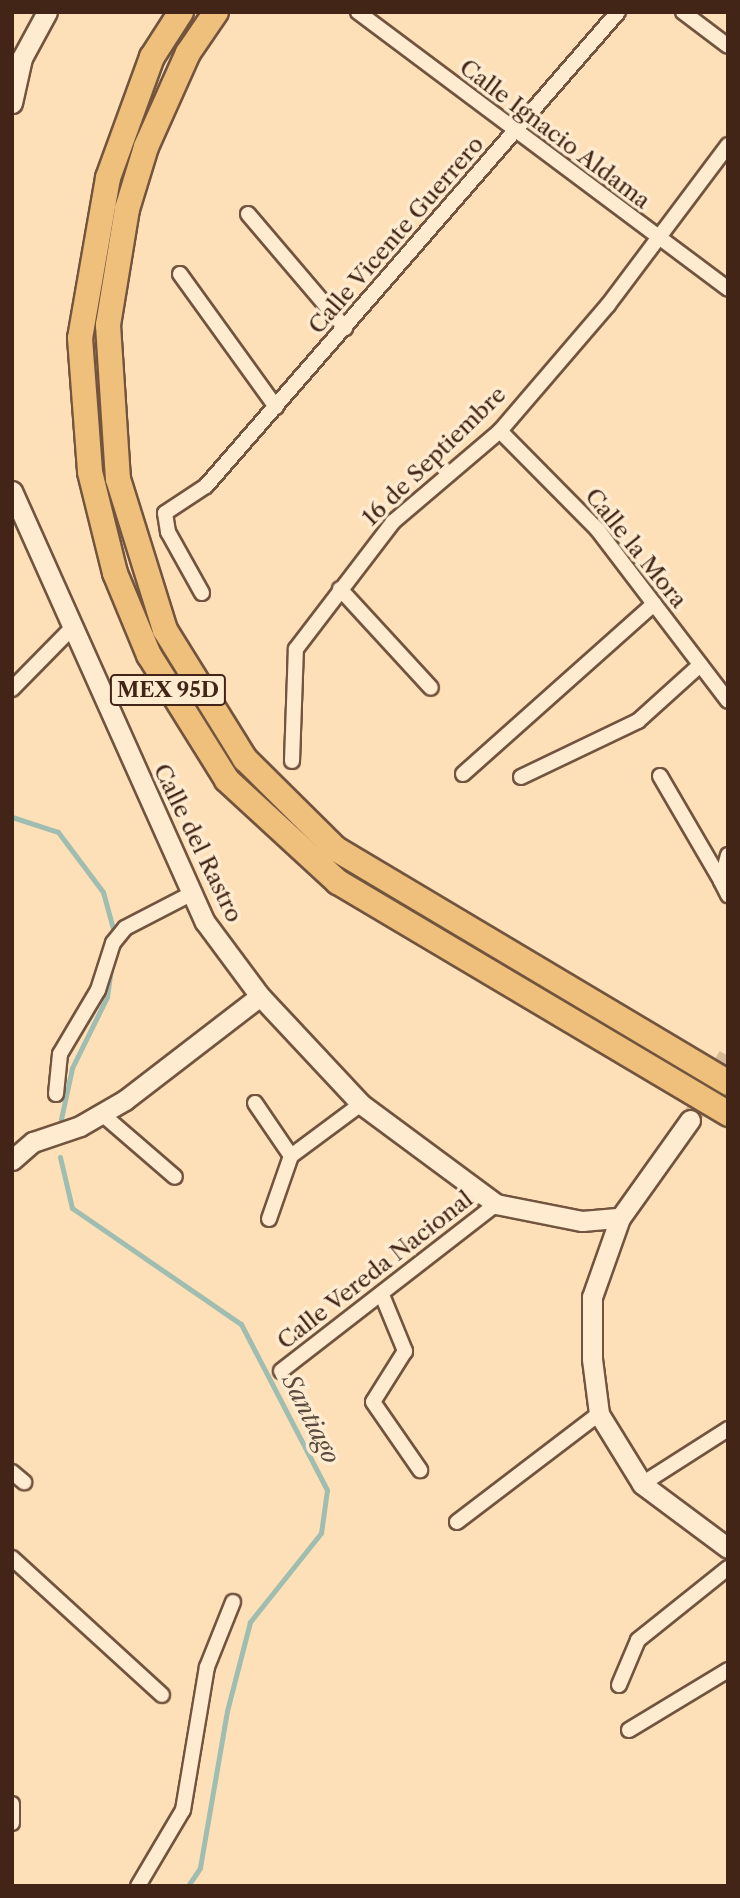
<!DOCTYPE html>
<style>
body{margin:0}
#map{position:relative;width:740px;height:1898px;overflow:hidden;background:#fde0b7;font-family:"Libre Caslon Text",serif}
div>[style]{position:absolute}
.stream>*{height:5px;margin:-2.5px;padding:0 2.5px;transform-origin:2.5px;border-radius:2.5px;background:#9fbdb1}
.secondary-tunnel>*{height:19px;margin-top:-9.5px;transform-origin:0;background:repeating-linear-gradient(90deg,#d8bb97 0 19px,transparent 0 29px)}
.roads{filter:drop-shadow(2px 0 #72543f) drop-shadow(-2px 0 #72543f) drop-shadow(0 2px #72543f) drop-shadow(0 -2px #72543f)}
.minor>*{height:14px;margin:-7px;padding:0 7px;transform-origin:7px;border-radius:7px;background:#feebd0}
.secondary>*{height:19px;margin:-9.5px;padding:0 9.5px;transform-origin:9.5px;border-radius:9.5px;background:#feebd0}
.motorway>*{height:24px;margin:-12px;padding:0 12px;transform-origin:12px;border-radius:12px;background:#eec07c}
span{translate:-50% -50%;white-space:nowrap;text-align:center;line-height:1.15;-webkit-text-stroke:7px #feebd0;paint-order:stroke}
.shield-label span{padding:2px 5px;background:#feebd0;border:2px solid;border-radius:5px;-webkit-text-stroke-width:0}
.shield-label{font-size:21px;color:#432517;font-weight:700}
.street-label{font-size:23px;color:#432517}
.water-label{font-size:24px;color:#5a4b3e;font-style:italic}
.frame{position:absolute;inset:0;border:14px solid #432517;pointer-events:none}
</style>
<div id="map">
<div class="stream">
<i style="left:12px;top:817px;width:48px;rotate:18.1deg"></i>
<i style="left:58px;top:832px;width:75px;rotate:53.1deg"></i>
<i style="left:103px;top:892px;width:46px;rotate:74.7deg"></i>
<i style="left:61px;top:1119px;width:52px;rotate:-77.8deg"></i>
<i style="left:72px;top:1068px;width:79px;rotate:-63.8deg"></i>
<i style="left:107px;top:997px;width:28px;rotate:-82deg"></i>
<i style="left:60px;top:1157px;width:52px;rotate:76.8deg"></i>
<i style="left:72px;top:1208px;width:205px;rotate:34.5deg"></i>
<i style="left:241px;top:1324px;width:187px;rotate:62.6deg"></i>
<i style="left:327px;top:1490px;width:43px;rotate:97.9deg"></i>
<i style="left:321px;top:1533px;width:114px;rotate:128.6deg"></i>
<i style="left:250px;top:1622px;width:92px;rotate:104.5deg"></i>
<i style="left:227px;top:1711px;width:159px;rotate:99.8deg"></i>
<i style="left:200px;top:1868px;width:22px;rotate:124deg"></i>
</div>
<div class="secondary-tunnel">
<i style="left:690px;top:1120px;width:75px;rotate:-59.7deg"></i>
</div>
<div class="roads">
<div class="minor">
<i style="left:358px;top:12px;width:462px;rotate:36.8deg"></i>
<i style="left:683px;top:12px;width:56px;rotate:37.1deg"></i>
<i style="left:248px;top:214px;width:150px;rotate:49.6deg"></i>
<i style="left:180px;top:274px;width:164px;rotate:54.2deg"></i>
<i style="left:500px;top:431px;width:138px;rotate:45.3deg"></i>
<i style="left:597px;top:529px;width:216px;rotate:52.7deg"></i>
<i style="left:340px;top:589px;width:134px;rotate:47.4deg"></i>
<i style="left:202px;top:593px;width:70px;rotate:-119.1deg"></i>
<i style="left:168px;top:532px;width:19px;rotate:-99deg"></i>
<i style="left:165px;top:513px;width:49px;rotate:-33.4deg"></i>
<i style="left:206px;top:486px;width:628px;rotate:-49deg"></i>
<i style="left:12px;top:689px;width:88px;rotate:-45.5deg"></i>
<i style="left:292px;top:761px;width:112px;rotate:-88deg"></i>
<i style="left:296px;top:649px;width:160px;rotate:-52.6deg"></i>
<i style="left:393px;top:522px;width:140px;rotate:-40.4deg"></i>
<i style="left:500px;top:431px;width:166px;rotate:-49.4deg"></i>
<i style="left:608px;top:305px;width:200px;rotate:-53.1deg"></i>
<i style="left:463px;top:774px;width:256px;rotate:-41.7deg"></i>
<i style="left:660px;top:776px;width:121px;rotate:59.8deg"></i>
<i style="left:521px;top:777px;width:130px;rotate:-25.6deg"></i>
<i style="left:638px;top:721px;width:84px;rotate:-42.1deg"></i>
<i style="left:728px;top:855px;width:27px;rotate:105deg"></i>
<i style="left:721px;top:881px;width:16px;rotate:63deg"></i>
<i style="left:56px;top:1094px;width:40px;rotate:-84.3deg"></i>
<i style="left:60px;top:1054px;width:74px;rotate:-59.3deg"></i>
<i style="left:98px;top:990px;width:49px;rotate:-72.3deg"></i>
<i style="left:113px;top:943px;width:19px;rotate:-51deg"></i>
<i style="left:125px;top:928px;width:74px;rotate:-27.3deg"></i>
<i style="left:255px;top:1103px;width:64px;rotate:55.8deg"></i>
<i style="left:291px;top:1156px;width:87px;rotate:-36.6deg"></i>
<i style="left:102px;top:1114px;width:96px;rotate:40.8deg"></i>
<i style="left:269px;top:1219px;width:67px;rotate:-70.8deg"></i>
<i style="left:382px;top:1295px;width:61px;rotate:67.7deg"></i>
<i style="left:405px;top:1351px;width:60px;rotate:122.1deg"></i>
<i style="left:373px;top:1402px;width:83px;rotate:55.3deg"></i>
<i style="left:281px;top:1371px;width:272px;rotate:-37.8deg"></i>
<i style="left:12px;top:1472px;width:16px;rotate:40deg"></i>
<i style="left:642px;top:1484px;width:102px;rotate:-32.6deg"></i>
<i style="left:457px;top:1522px;width:178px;rotate:-37.3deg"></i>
<i style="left:12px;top:1558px;width:203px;rotate:42.4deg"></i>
<i style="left:619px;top:1685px;width:49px;rotate:-67.1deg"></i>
<i style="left:638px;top:1640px;width:115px;rotate:-38.7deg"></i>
<i style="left:629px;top:1730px;width:116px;rotate:-31.2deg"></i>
<i style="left:12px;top:1804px;width:19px;rotate:90deg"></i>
<i style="left:138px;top:1886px;width:88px;rotate:-59.4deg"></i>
<i style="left:183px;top:1810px;width:145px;rotate:-80.5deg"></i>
<i style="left:207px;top:1667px;width:70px;rotate:-68.2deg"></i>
</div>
<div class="secondary">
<i style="left:12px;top:103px;width:46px;rotate:-77.5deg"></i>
<i style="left:22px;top:58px;width:52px;rotate:-61.5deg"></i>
<i style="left:12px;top:491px;width:472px;rotate:65.9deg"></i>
<i style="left:205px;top:922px;width:92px;rotate:53.4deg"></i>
<i style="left:260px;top:996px;width:148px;rotate:46.9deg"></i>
<i style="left:361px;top:1104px;width:168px;rotate:36.5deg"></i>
<i style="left:496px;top:1204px;width:88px;rotate:11.2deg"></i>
<i style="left:582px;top:1221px;width:38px;rotate:-5deg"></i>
<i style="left:690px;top:1120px;width:120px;rotate:125.5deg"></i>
<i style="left:620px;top:1218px;width:84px;rotate:109.5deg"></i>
<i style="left:592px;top:1297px;width:62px;rotate:90deg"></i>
<i style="left:592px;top:1359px;width:55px;rotate:82.7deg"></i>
<i style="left:599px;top:1414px;width:82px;rotate:58.4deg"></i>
<i style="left:642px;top:1484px;width:107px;rotate:36.7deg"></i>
<i style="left:12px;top:1160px;width:28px;rotate:-41deg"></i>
<i style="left:33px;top:1142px;width:50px;rotate:-18.8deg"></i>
<i style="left:80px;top:1126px;width:52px;rotate:-30deg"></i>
<i style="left:125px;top:1100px;width:170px;rotate:-37.6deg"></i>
</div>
<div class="motorway">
<i style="left:181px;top:12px;width:54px;rotate:122.8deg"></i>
<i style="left:152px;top:57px;width:129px;rotate:110deg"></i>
<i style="left:108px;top:178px;width:162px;rotate:99.9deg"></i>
<i style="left:80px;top:338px;width:134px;rotate:85.7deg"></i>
<i style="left:90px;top:472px;width:104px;rotate:76.1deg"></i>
<i style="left:115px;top:573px;width:89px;rotate:67.5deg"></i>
<i style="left:149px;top:655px;width:147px;rotate:58deg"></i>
<i style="left:227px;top:780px;width:151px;rotate:42.6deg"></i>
<i style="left:338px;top:882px;width:454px;rotate:30.7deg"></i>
<i style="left:216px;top:12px;width:50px;rotate:124.3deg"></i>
<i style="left:188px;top:53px;width:103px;rotate:114.1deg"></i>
<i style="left:146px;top:147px;width:65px;rotate:107deg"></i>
<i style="left:127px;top:209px;width:118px;rotate:99.3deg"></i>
<i style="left:108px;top:325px;width:154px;rotate:86.3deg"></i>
<i style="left:118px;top:479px;width:158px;rotate:72.7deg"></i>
<i style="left:165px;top:630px;width:152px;rotate:58.2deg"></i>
<i style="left:245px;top:759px;width:128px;rotate:44.7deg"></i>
<i style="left:336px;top:849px;width:457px;rotate:30.8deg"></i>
</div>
</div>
<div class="shield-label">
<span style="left:168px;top:690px">MEX 95D</span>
</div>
<div class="street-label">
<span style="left:555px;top:134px;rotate:37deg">Calle Ignacio Aldama</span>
<span style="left:396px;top:235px;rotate:-49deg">Calle Vicente Guerrero</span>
<span style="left:434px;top:456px;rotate:-44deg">16 de Septiembre</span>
<span style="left:636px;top:548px;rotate:51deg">Calle la Mora</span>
<span style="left:198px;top:843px;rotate:64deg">Calle del Rastro</span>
<span style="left:375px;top:1270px;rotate:-38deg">Calle Vereda Nacional</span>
</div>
<div class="water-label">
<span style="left:311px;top:1419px;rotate:63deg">Santiago</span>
</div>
<div class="frame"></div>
</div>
